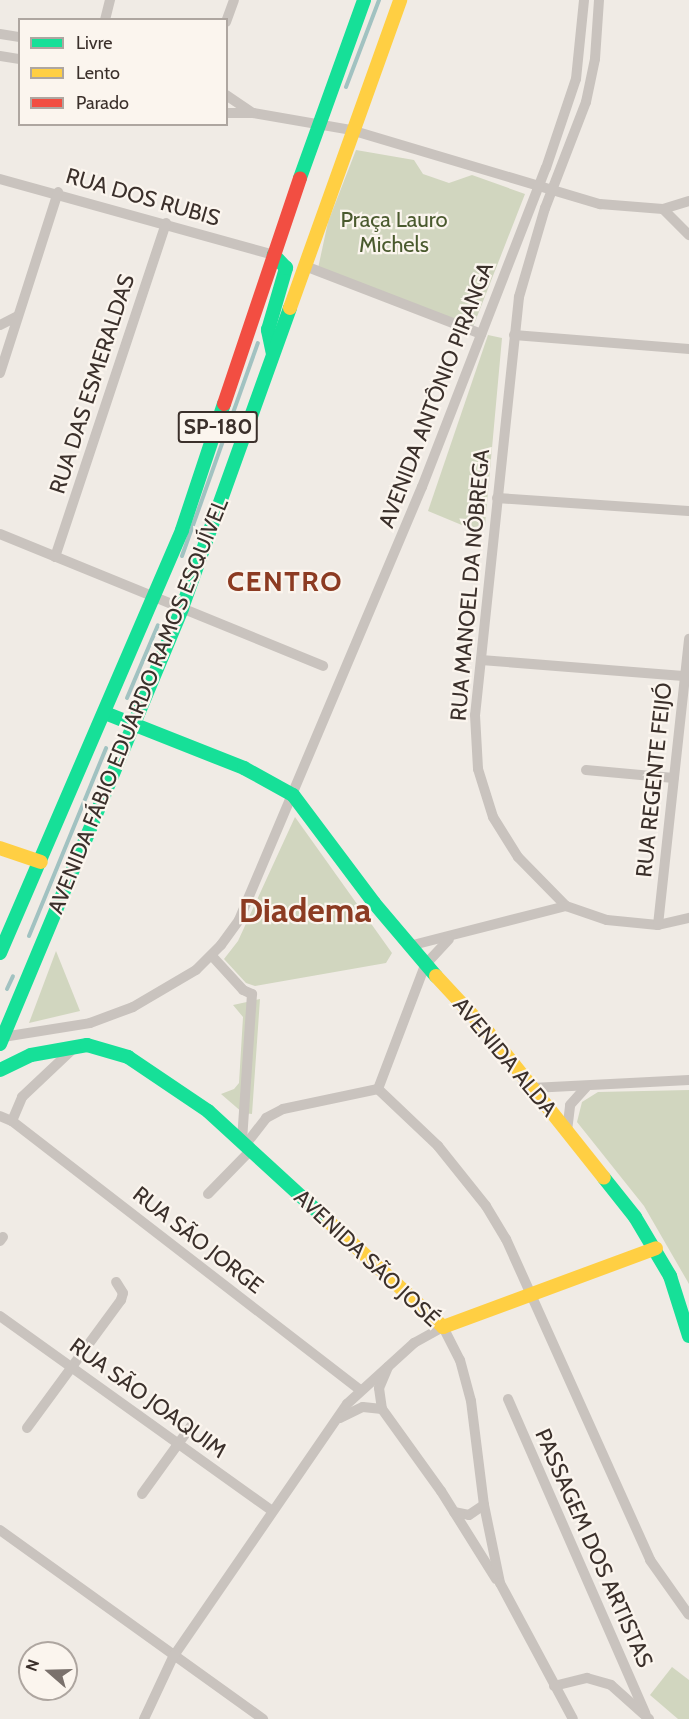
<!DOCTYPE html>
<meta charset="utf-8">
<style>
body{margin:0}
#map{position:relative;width:689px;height:1719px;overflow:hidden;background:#f0ebe5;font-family:Cabin,sans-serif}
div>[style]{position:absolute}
.green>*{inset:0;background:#d1d6bf}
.stream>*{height:4px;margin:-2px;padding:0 2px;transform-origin:2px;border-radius:2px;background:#a1c2c1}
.street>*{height:10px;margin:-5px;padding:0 5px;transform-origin:5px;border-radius:5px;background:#c9c3be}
.fast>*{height:14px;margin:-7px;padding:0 7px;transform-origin:7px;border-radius:7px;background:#16e098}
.slow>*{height:14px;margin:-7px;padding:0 7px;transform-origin:7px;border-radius:7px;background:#ffcf43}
.jam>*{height:14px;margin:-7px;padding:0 7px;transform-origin:7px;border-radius:7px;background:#f24e42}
span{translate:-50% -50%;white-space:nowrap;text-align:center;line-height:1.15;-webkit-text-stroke:4.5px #fbf5ee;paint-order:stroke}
.shield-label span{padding:2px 4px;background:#fbf5ee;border:2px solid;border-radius:4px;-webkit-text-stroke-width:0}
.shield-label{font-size:21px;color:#3b302b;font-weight:700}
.street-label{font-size:22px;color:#3b302b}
.park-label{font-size:22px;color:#4a5a2e}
.district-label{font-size:28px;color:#8c3b22;font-weight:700;letter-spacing:1.5px}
.town-label{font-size:34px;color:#8c3b22;font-weight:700}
.legend{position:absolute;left:18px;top:18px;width:210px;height:108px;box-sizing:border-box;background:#fbf5ee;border:2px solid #aea6a0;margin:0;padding:8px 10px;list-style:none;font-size:18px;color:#3b302b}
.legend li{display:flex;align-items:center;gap:12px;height:30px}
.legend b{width:30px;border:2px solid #aea6a0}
.north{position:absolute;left:18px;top:1641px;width:60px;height:60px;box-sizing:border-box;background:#fbf5ee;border:2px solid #aea6a0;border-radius:50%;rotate:290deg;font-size:16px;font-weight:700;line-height:24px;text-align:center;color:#3b302b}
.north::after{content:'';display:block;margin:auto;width:21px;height:27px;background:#7a716c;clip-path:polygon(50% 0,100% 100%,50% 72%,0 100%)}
</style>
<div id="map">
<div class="green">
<i style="clip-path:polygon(356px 150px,414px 160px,423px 174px,449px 183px,472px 175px,525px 194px,473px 327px,317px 273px,328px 222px)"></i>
<i style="clip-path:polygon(488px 335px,502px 338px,485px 525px,469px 528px,428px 511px)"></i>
<i style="clip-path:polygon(295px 817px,392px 953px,386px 963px,255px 986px,246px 983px,224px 959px,238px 941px)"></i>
<i style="clip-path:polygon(56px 951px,80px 1011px,29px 1023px)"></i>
<i style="clip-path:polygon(260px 999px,252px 1114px,243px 1113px,221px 1094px,234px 1089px,239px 1083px,243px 1017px,233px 1005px)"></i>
<i style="clip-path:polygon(689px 1090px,689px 1284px,644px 1206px,577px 1122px,582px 1102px,598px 1092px)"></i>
<i style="clip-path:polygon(672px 1667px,689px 1680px,689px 1719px,678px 1719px,650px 1695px)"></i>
</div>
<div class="stream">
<i style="left:346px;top:87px;width:93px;rotate:-69.2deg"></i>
<i style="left:182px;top:556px;width:226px;rotate:-70.4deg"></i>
<i style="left:127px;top:698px;width:79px;rotate:-67deg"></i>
<i style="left:29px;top:936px;width:203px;rotate:-67.7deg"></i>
<i style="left:7px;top:989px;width:14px;rotate:-65deg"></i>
</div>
<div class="street">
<i style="left:599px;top:0;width:59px;rotate:93.9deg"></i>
<i style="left:595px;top:59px;width:44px;rotate:101.8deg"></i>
<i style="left:586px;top:102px;width:114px;rotate:111.1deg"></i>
<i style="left:545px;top:208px;width:93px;rotate:106.3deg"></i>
<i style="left:519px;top:297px;width:420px;rotate:96deg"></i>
<i style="left:475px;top:715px;width:54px;rotate:86.8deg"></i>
<i style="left:478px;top:769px;width:50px;rotate:72.6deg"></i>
<i style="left:493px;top:817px;width:47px;rotate:58deg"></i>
<i style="left:518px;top:857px;width:69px;rotate:45.6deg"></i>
<i style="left:566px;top:906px;width:43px;rotate:18.9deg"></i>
<i style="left:607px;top:920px;width:51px;rotate:5.6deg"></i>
<i style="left:658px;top:925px;width:32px;rotate:-13deg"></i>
<i style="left:105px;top:20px;width:21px;rotate:-76deg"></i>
<i style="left:226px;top:22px;width:23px;rotate:-70deg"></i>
<i style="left:0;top:34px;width:20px;rotate:9deg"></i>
<i style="left:0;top:56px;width:20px;rotate:9deg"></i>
<i style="left:226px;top:95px;width:32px;rotate:34deg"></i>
<i style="left:253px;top:113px;width:99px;rotate:9.8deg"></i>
<i style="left:351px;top:130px;width:260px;rotate:16.6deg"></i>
<i style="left:600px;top:204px;width:63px;rotate:4.5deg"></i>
<i style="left:663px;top:209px;width:27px;rotate:-17deg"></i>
<i style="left:226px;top:113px;width:27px"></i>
<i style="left:0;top:179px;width:284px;rotate:15.5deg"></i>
<i style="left:663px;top:209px;width:37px;rotate:45deg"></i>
<i style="left:305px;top:266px;width:189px;rotate:21.1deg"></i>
<i style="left:0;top:325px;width:20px;rotate:-27deg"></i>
<i style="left:514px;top:335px;width:176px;rotate:4.6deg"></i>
<i style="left:0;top:373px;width:190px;rotate:-72.2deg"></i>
<i style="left:497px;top:498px;width:192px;rotate:3.9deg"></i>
<i style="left:0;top:534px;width:349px;rotate:22.2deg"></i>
<i style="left:55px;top:557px;width:352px;rotate:-71.6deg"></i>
<i style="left:481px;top:660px;width:206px;rotate:4.5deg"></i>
<i style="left:586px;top:770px;width:88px;rotate:5.2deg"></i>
<i style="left:658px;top:925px;width:288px;rotate:-83.8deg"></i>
<i style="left:409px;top:946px;width:162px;rotate:-14.3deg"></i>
<i style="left:212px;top:956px;width:46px;rotate:47.6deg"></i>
<i style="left:243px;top:990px;width:10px;rotate:24deg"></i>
<i style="left:252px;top:994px;width:146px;rotate:93.9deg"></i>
<i style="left:3px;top:1037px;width:88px;rotate:-9.1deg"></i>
<i style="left:90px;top:1023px;width:46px;rotate:-20.4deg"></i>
<i style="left:133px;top:1007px;width:73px;rotate:-30.4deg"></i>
<i style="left:196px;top:970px;width:35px;rotate:-45deg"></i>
<i style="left:221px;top:945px;width:31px;rotate:-54deg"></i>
<i style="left:239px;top:920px;width:470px;rotate:-67.1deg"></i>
<i style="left:422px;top:487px;width:342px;rotate:-68.8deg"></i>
<i style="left:546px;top:168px;width:94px;rotate:-71.4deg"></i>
<i style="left:576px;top:79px;width:79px;rotate:-84.2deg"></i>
<i style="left:532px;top:1088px;width:157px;rotate:-2.9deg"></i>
<i style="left:378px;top:1089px;width:83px;rotate:43.5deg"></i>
<i style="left:438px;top:1146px;width:77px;rotate:51.3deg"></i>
<i style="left:486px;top:1206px;width:39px;rotate:59deg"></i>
<i style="left:506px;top:1239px;width:352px;rotate:65.8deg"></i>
<i style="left:650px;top:1560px;width:67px;rotate:54.7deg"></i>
<i style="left:378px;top:1089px;width:133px;rotate:-69.2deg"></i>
<i style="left:425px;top:965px;width:35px;rotate:-47deg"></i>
<i style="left:0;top:1116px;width:13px;rotate:23deg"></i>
<i style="left:12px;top:1121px;width:440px;rotate:37.7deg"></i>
<i style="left:12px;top:1121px;width:26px;rotate:-67deg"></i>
<i style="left:22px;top:1097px;width:73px;rotate:-43.3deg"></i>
<i style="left:567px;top:1131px;width:26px;rotate:-83deg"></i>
<i style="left:570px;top:1105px;width:24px;rotate:-48deg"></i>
<i style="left:246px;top:1144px;width:33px;rotate:-52deg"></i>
<i style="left:266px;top:1118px;width:19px;rotate:-28deg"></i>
<i style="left:283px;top:1109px;width:97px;rotate:-11.9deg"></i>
<i style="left:208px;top:1194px;width:62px;rotate:-45.7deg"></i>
<i style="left:0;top:1241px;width:5px;rotate:-53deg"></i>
<i style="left:0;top:1316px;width:335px;rotate:35.6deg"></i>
<i style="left:388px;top:1367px;width:23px;rotate:113deg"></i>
<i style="left:379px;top:1388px;width:21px;rotate:82deg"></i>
<i style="left:382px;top:1409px;width:101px;rotate:54.3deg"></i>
<i style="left:441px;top:1491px;width:104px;rotate:58deg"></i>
<i style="left:508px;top:1399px;width:343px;rotate:66.4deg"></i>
<i style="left:340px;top:1418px;width:25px;rotate:-26deg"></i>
<i style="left:363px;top:1407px;width:19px;rotate:6deg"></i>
<i style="left:27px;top:1428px;width:159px;rotate:-53.7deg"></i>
<i style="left:121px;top:1300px;width:7px;rotate:-74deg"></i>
<i style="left:123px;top:1293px;width:13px;rotate:-122deg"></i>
<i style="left:142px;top:1494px;width:84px;rotate:-54.2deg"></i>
<i style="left:454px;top:1512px;width:15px;rotate:11deg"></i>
<i style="left:469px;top:1515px;width:18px;rotate:-34deg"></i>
<i style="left:0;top:1530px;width:324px;rotate:35.7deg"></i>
<i style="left:554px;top:1686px;width:34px;rotate:-14deg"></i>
<i style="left:587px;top:1678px;width:25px;rotate:16deg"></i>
<i style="left:611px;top:1685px;width:51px;rotate:41.8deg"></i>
<i style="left:144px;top:1719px;width:68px;rotate:-64.9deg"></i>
<i style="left:173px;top:1657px;width:307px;rotate:-55.5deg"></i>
<i style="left:347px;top:1404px;width:91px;rotate:-42.3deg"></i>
<i style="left:414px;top:1343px;width:33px;rotate:-29deg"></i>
<i style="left:443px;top:1327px;width:37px;rotate:63deg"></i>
<i style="left:460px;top:1360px;width:42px;rotate:75deg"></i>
<i style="left:471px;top:1401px;width:105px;rotate:82.9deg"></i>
<i style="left:484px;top:1505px;width:80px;rotate:78.4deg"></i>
<i style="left:500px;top:1583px;width:154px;rotate:61.8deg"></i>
</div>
<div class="fast">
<i style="left:300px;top:178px;width:189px;rotate:-70.2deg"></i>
<i style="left:273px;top:354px;width:25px;rotate:-102deg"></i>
<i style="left:268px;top:330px;width:65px;rotate:-73.8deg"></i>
<i style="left:286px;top:268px;width:18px;rotate:-133deg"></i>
<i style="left:105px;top:713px;width:149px;rotate:21.6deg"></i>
<i style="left:244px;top:768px;width:56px;rotate:28.9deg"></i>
<i style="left:293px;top:795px;width:135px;rotate:53.1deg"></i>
<i style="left:374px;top:903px;width:96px;rotate:49.7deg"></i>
<i style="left:0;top:953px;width:460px;rotate:-66.7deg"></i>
<i style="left:182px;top:530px;width:133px;rotate:-71.6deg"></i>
<i style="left:0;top:1044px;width:472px;rotate:-67.3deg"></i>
<i style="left:182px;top:608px;width:319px;rotate:-70.2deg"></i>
<i style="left:0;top:1070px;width:34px;rotate:-26deg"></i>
<i style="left:31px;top:1055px;width:57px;rotate:-10.1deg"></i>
<i style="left:87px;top:1045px;width:43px;rotate:16.3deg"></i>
<i style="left:128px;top:1057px;width:97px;rotate:34deg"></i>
<i style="left:208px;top:1111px;width:164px;rotate:42.5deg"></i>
<i style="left:604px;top:1178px;width:50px;rotate:51.5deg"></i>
<i style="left:635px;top:1217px;width:69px;rotate:59.3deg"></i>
<i style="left:670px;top:1276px;width:63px;rotate:72.4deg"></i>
</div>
<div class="slow">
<i style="left:290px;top:308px;width:327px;rotate:-70.3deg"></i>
<i style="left:0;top:848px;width:43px;rotate:18.9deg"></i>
<i style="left:436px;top:976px;width:76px;rotate:47.1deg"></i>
<i style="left:488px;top:1032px;width:186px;rotate:51.5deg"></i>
<i style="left:329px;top:1222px;width:155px;rotate:42.6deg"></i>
<i style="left:443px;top:1327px;width:227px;rotate:-20.3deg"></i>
</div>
<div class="jam">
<i style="left:224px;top:404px;width:238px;rotate:-71.4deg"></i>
</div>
<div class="shield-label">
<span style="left:218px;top:427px">SP-180</span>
</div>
<div class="street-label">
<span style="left:143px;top:197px;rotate:16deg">RUA DOS RUBIS</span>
<span style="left:92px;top:384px;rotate:-72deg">RUA DAS ESMERALDAS</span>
<span style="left:436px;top:395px;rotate:-69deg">AVENIDA ANTÔNIO PIRANGA</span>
<span style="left:470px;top:585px;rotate:-85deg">RUA MANOEL DA NÓBREGA</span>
<span style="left:138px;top:706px;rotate:-68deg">AVENIDA FÁBIO EDUARDO RAMOS ESQUÍVEL</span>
<span style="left:654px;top:780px;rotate:-84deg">RUA REGENTE FEIJÓ</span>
<span style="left:505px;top:1057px;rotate:50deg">AVENIDA ALDA</span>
<span style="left:198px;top:1240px;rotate:38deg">RUA SÃO JORGE</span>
<span style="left:367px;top:1258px;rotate:43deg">AVENIDA SÃO JOSÉ</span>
<span style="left:148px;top:1398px;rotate:36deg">RUA SÃO JOAQUIM</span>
<span style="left:594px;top:1548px;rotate:66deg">PASSAGEM DOS ARTISTAS</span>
</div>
<div class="park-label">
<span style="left:394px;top:232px">Praça Lauro<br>Michels</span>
</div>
<div class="district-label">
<span style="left:285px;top:581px">CENTRO</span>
</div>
<div class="town-label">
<span style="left:305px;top:911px">Diadema</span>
</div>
<ul class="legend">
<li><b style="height:8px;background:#16e098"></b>Livre</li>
<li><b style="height:8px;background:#ffcf43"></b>Lento</li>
<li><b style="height:8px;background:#f24e42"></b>Parado</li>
</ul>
<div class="north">N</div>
</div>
